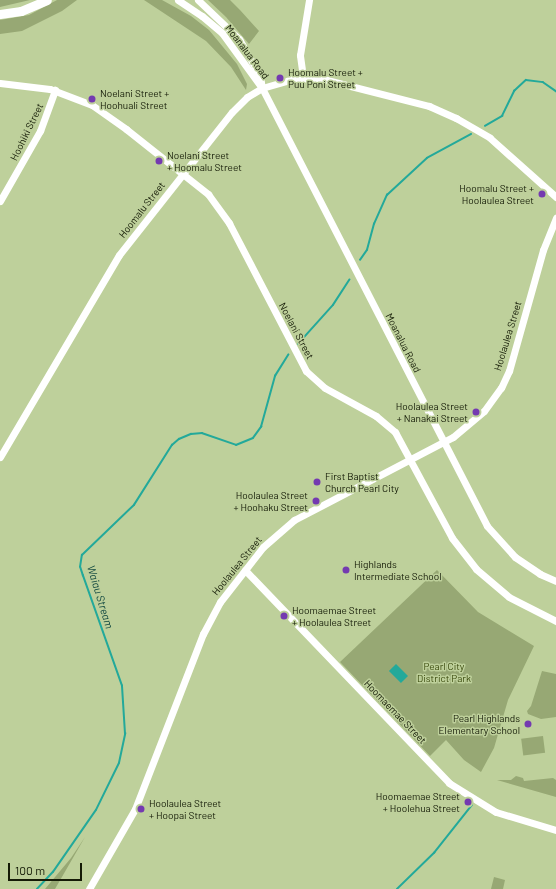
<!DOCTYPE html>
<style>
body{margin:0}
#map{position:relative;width:556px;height:889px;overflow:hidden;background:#bed09b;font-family:Barlow,sans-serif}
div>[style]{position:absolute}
.green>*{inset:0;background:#97a874;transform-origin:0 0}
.water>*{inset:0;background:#23a99a;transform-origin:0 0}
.stream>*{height:1.5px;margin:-0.75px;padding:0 0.75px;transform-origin:0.75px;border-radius:0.75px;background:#23a99a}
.secondary>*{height:7px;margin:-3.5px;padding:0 3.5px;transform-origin:3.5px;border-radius:3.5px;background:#fff}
.highway>*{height:9px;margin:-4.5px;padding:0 4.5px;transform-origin:4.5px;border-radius:4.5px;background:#fff}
.dots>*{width:11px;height:11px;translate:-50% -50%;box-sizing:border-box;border:2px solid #bed09b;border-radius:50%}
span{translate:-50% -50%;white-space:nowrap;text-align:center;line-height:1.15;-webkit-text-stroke:3px #bed09b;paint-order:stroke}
.street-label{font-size:10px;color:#141a06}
.poi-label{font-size:10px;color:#141a06}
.left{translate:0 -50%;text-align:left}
.right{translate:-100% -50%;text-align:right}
.park-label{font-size:10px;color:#3b4b0e}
.water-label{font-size:11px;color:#0f463f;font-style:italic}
.scale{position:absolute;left:8px;top:863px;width:74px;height:18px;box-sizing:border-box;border:2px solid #141a06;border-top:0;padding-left:5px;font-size:12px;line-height:14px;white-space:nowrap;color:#141a06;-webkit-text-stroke:3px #bed09b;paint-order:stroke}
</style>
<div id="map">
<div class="green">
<i style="clip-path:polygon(0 0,30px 0,0 7px)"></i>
<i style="clip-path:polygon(57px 0,77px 0,62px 11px,22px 31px,0 34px,0 20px,29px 15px)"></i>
<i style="clip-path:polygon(144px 0,162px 0,191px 16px,209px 30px,237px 64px,247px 84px,246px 90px,231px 67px,206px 41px)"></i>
<i style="clip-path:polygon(208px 0,230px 0,240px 10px,259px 31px,249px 44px,226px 17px)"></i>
<i style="clip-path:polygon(437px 570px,478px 612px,534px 646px,508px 700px,494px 748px,481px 772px,464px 760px,446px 740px,430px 756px,340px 662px)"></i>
<i style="clip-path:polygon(542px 671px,556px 674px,556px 717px,541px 719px,528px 714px,527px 711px,531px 706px)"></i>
<i style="left:543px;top:736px;width:17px;height:22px;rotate:83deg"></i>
<i style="clip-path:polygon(516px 776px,523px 778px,524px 781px,553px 778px,556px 780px,556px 797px,497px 780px,511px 780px)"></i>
<i style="clip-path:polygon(85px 837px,55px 889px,45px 889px,71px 858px)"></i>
<i style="clip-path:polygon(494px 877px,505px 880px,503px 889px,491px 889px)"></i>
</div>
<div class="water">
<i style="left:396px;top:664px;width:17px;height:10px;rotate:45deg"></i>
</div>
<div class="stream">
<i style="left:485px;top:126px;width:20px;rotate:-30deg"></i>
<i style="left:502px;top:116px;width:28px;rotate:-64deg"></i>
<i style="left:514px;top:91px;width:16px;rotate:-43deg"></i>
<i style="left:526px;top:80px;width:17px;rotate:7deg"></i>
<i style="left:543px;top:82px;width:16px;rotate:35deg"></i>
<i style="left:360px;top:260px;width:12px;rotate:-55deg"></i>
<i style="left:367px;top:250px;width:27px;rotate:-75deg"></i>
<i style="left:374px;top:224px;width:32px;rotate:-66deg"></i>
<i style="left:387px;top:195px;width:54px;rotate:-42.8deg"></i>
<i style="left:427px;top:158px;width:50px;rotate:-28.6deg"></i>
<i style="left:298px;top:344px;width:52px;rotate:-48.1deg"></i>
<i style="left:333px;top:305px;width:30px;rotate:-57deg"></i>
<i style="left:37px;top:889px;width:23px;rotate:-47deg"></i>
<i style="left:53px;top:872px;width:75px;rotate:-55.3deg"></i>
<i style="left:96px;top:810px;width:52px;rotate:-63.9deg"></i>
<i style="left:119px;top:763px;width:30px;rotate:-78deg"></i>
<i style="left:125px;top:734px;width:48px;rotate:-93.6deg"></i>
<i style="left:122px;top:686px;width:117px;rotate:-109.5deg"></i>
<i style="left:83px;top:576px;width:9px;rotate:-108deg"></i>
<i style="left:80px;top:567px;width:12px;rotate:-81deg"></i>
<i style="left:82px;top:555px;width:72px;rotate:-43.9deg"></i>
<i style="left:134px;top:505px;width:71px;rotate:-57.7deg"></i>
<i style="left:172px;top:445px;width:9px;rotate:-41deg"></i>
<i style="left:179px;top:439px;width:13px;rotate:-23deg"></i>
<i style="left:191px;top:434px;width:11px;rotate:-5deg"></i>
<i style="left:202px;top:433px;width:36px;rotate:19deg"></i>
<i style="left:236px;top:445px;width:18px;rotate:-22deg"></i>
<i style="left:253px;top:438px;width:14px;rotate:-54deg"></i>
<i style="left:261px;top:427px;width:53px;rotate:-74.6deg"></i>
<i style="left:275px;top:376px;width:25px;rotate:-58deg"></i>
<i style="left:397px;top:889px;width:52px;rotate:-44.2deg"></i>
<i style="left:434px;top:853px;width:61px;rotate:-51.6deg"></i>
</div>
<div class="secondary">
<i style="left:178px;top:0;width:29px;rotate:34deg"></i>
<i style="left:202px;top:16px;width:26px;rotate:40deg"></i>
<i style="left:222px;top:33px;width:68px;rotate:54deg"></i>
<i style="left:262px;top:88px;width:492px;rotate:62.8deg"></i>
<i style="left:487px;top:526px;width:42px;rotate:47.9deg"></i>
<i style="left:515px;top:557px;width:30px;rotate:34deg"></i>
<i style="left:540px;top:574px;width:17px;rotate:24deg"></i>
<i style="left:198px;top:0;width:57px;rotate:43.6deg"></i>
<i style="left:239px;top:39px;width:43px;rotate:60.4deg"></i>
<i style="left:260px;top:76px;width:12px;rotate:81deg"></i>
<i style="left:303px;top:77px;width:22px;rotate:-98deg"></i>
<i style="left:300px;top:55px;width:56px;rotate:-80.7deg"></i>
<i style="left:0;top:83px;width:50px;rotate:6.8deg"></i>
<i style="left:50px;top:89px;width:45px;rotate:20.9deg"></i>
<i style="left:92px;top:105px;width:42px;rotate:35.2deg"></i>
<i style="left:126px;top:129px;width:105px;rotate:38.4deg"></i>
<i style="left:208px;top:194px;width:36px;rotate:54deg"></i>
<i style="left:229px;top:223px;width:167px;rotate:62.5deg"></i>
<i style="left:306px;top:371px;width:25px;rotate:42deg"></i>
<i style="left:325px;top:388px;width:58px;rotate:28.8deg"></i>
<i style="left:376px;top:416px;width:25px;rotate:40deg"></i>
<i style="left:395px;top:432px;width:120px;rotate:61.7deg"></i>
<i style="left:452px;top:538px;width:39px;rotate:52deg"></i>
<i style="left:476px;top:569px;width:43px;rotate:40.3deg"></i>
<i style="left:509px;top:597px;width:53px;rotate:27.1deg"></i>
<i style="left:0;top:201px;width:81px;rotate:-60.3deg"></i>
<i style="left:40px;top:131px;width:44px;rotate:-69.9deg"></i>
<i style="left:0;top:457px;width:234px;rotate:-59.5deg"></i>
<i style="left:119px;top:255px;width:182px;rotate:-51.7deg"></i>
<i style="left:232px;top:112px;width:21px;rotate:-45deg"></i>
<i style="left:247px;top:97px;width:17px;rotate:-31deg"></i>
<i style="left:262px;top:88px;width:32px;rotate:-16deg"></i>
<i style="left:293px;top:79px;width:26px;rotate:-2deg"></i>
<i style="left:319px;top:78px;width:114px;rotate:14.3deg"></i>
<i style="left:429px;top:106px;width:30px;rotate:24deg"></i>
<i style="left:456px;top:118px;width:39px;rotate:30deg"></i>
<i style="left:490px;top:138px;width:89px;rotate:41.8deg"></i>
<i style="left:245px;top:570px;width:295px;rotate:46.2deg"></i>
<i style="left:449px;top:783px;width:55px;rotate:31.7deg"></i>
<i style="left:496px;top:812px;width:63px;rotate:16.7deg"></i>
<i style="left:89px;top:889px;width:92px;rotate:-60.1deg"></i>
<i style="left:135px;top:809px;width:188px;rotate:-68.8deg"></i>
<i style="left:203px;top:634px;width:36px;rotate:-62deg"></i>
<i style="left:220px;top:602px;width:70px;rotate:-52deg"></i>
<i style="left:263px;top:547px;width:41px;rotate:-41.1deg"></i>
<i style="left:294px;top:520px;width:179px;rotate:-27.6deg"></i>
<i style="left:453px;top:437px;width:40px;rotate:-40deg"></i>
<i style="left:484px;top:411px;width:29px;rotate:-54deg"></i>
<i style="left:501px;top:388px;width:19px;rotate:-65deg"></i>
<i style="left:509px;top:371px;width:126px;rotate:-74.3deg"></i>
<i style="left:543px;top:250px;width:35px;rotate:-68deg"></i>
</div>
<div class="highway">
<i style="left:0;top:14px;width:21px;rotate:-8deg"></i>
<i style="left:21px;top:11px;width:28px;rotate:-23deg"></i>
</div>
<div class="dots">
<i style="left:280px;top:78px;background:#743ab0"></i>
<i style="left:92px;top:99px;background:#743ab0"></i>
<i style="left:159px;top:161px;background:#743ab0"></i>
<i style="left:542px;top:194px;background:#743ab0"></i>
<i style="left:476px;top:412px;background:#743ab0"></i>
<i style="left:317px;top:482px;background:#743ab0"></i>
<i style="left:316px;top:501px;background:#743ab0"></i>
<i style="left:346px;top:570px;background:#743ab0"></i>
<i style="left:284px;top:616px;background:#743ab0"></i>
<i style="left:528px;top:724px;background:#743ab0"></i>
<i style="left:468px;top:802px;background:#743ab0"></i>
<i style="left:141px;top:809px;background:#743ab0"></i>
</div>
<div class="street-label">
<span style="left:247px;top:52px;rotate:53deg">Moanalua Road</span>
<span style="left:27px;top:132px;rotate:-64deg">Hoohiki Street</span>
<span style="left:142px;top:210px;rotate:-52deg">Hoomalu Street</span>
<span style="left:296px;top:331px;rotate:62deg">Noelani Street</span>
<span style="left:508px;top:336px;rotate:-73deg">Hoolaulea Street</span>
<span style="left:403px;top:343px;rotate:63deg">Moanalua Road</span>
<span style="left:237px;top:566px;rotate:-51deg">Hoolaulea Street</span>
<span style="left:395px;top:712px;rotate:46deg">Hoomaemae Street</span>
</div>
<div class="poi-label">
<span class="left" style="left:288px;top:78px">Hoomalu Street +<br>Puu Poni Street</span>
<span class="left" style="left:100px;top:99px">Noelani Street +<br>Hoohuali Street</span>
<span class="left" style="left:167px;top:161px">Noelani Street<br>+ Hoomalu Street</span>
<span class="right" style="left:534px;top:194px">Hoomalu Street +<br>Hoolaulea Street</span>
<span class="right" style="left:468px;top:412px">Hoolaulea Street<br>+ Nanakai Street</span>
<span class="left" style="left:325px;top:482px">First Baptist<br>Church Pearl City</span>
<span class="right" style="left:308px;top:501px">Hoolaulea Street<br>+ Hoohaku Street</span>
<span class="left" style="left:354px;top:570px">Highlands<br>Intermediate School</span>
<span class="left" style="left:292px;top:616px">Hoomaemae Street<br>+ Hoolaulea Street</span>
<span class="right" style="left:520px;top:724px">Pearl Highlands<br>Elementary School</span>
<span class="right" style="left:460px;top:802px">Hoomaemae Street<br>+ Hoolehua Street</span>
<span class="left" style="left:149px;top:809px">Hoolaulea Street<br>+ Hoopai Street</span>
</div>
<div class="park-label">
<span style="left:444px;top:672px">Pearl City<br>District Park</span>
</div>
<div class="water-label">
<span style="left:100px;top:597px;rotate:73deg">Waiau Stream</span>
</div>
<div class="scale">100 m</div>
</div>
